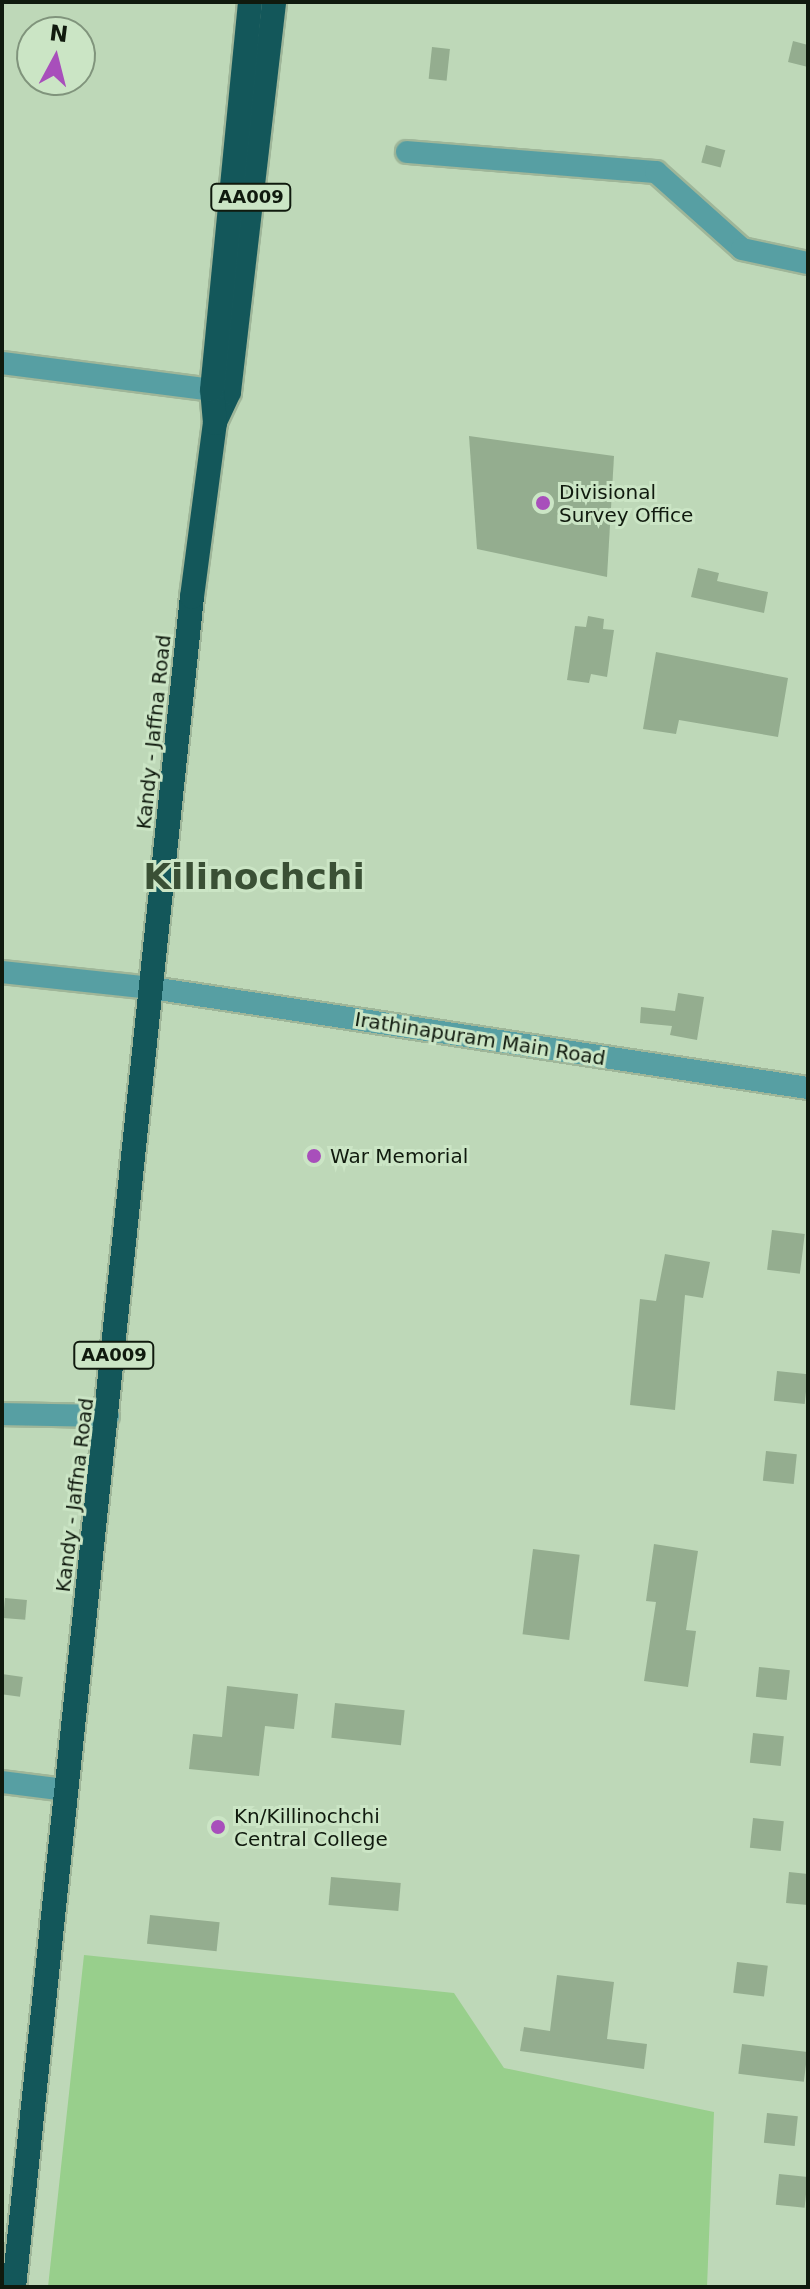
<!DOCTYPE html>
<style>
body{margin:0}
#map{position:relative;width:810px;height:2289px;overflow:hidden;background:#bed8b8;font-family:"DejaVu Sans",sans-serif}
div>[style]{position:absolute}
.green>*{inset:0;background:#98cf8c}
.building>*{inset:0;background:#94ad8f;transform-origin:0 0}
.roads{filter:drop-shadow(2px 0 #9fb699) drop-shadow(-2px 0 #9fb699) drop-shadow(0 2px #9fb699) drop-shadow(0 -2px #9fb699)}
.minor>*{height:22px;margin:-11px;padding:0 11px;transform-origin:11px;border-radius:11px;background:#579fa3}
.highway>*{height:24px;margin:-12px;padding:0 12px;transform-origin:12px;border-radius:12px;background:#13575a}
.dots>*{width:22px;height:22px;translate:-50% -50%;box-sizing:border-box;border:4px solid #cbe5c5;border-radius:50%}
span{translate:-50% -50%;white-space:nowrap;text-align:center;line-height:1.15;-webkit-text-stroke:6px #cbe5c5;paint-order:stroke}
.shield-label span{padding:2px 6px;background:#cbe5c5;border:2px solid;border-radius:6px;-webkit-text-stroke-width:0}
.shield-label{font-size:18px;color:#101a0e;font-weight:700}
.poi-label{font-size:20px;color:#101a0e}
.left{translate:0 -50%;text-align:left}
.street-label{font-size:20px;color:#101a0e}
.town-label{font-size:36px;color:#3a5035;font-weight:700}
.frame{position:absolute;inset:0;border:4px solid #101a0e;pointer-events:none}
.north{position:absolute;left:16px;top:16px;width:80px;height:80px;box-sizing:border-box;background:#cbe5c5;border:2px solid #80947c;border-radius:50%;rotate:7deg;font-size:22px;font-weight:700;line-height:32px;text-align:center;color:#101a0e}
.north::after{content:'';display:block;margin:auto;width:28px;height:36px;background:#a84fbb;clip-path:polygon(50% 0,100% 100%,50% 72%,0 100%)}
</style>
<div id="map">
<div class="green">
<i style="clip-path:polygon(84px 1955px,454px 1993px,504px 2068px,714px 2112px,707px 2287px,48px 2287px)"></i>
</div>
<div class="building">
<i style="clip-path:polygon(793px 41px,808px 45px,808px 67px,788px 62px)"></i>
<i style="left:432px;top:47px;width:18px;height:32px;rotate:6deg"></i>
<i style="left:706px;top:145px;width:20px;height:18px;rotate:15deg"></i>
<i style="clip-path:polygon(469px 436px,614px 456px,607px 577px,477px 549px)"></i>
<i style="clip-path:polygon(698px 568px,719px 573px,717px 581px,768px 592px,764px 613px,691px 597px)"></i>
<i style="clip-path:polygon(588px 616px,604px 619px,603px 629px,614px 630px,607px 677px,591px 674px,589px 683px,567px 680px,575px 626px,586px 627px)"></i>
<i style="clip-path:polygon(656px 652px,788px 678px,778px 737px,679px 720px,676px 734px,643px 729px)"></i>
<i style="clip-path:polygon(678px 993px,704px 997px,697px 1040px,670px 1035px,672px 1026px,640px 1023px,641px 1007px,675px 1011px)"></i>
<i style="left:772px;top:1230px;width:33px;height:40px;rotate:7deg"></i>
<i style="clip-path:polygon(665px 1254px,710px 1262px,703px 1298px,685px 1295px,675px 1410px,630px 1405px,640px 1299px,656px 1301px)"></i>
<i style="left:777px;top:1371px;width:31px;height:30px;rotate:6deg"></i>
<i style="left:766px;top:1451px;width:31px;height:30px;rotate:6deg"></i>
<i style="clip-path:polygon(654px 1544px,698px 1551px,686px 1630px,696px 1631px,688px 1687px,644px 1681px,656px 1602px,646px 1601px)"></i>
<i style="left:533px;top:1549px;width:47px;height:86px;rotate:7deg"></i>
<i style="left:5px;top:1598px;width:22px;height:20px;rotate:5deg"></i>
<i style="left:759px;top:1667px;width:31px;height:30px;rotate:6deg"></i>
<i style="left:2px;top:1674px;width:21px;height:20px;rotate:8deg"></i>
<i style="clip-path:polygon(227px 1686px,298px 1694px,294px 1729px,265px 1726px,259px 1776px,189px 1769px,193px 1734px,222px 1737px)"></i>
<i style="left:335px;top:1703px;width:70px;height:35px;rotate:6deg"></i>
<i style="left:753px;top:1733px;width:31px;height:30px;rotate:6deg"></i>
<i style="left:753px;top:1818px;width:31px;height:30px;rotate:6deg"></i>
<i style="clip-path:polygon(789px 1872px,808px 1874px,808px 1905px,786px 1903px)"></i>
<i style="left:331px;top:1877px;width:70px;height:28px;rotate:5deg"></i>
<i style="left:150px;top:1915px;width:70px;height:29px;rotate:6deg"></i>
<i style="left:737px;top:1962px;width:31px;height:31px;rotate:7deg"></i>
<i style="clip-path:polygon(557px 1975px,614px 1982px,607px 2039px,647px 2044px,644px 2069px,520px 2051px,524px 2027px,550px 2031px)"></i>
<i style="left:742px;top:2044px;width:66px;height:30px;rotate:7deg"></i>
<i style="left:767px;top:2113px;width:31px;height:30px;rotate:6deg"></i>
<i style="left:779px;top:2174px;width:29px;height:31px;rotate:6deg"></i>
</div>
<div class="roads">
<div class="minor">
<i style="left:407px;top:152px;width:250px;rotate:4.6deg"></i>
<i style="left:656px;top:172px;width:115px;rotate:41.8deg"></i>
<i style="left:742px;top:249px;width:67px;rotate:12deg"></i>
<i style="left:2px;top:363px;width:227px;rotate:7.3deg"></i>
<i style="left:2px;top:972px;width:151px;rotate:6.1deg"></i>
<i style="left:152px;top:988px;width:664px;rotate:8.67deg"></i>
<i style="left:2px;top:1414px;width:106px;rotate:1.1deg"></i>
<i style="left:2px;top:1782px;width:64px;rotate:7.2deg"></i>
</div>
<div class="highway">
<i style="left:215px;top:422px;width:33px;rotate:-65deg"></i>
<i style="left:229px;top:392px;width:393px;rotate:-83.4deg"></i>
<i style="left:14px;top:2287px;width:1699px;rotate:-83.99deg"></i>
<i style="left:192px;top:597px;width:176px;rotate:-82.5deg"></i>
<i style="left:215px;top:423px;width:33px;rotate:-95deg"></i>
<i style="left:212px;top:390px;width:390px;rotate:-84.4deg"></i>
</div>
</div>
<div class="dots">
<i style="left:543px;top:503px;background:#a84fbb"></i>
<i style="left:314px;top:1156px;background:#a84fbb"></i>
<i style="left:218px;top:1827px;background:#a84fbb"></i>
</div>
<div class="shield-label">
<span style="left:251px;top:197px">AA009</span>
<span style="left:114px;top:1355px">AA009</span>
</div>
<div class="poi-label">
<span class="left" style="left:559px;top:504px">Divisional<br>Survey Office</span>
<span class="left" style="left:330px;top:1156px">War Memorial</span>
<span class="left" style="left:234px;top:1828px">Kn/Killinochchi<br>Central College</span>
</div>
<div class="street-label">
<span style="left:154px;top:732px;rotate:-84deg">Kandy - Jaffna Road</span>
<span style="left:480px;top:1039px;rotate:9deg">Irathinapuram Main Road</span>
<span style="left:75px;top:1495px;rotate:-83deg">Kandy - Jaffna Road</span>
</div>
<div class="town-label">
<span style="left:254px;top:877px">Kilinochchi</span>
</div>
<div class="frame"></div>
<div class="north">N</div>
</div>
